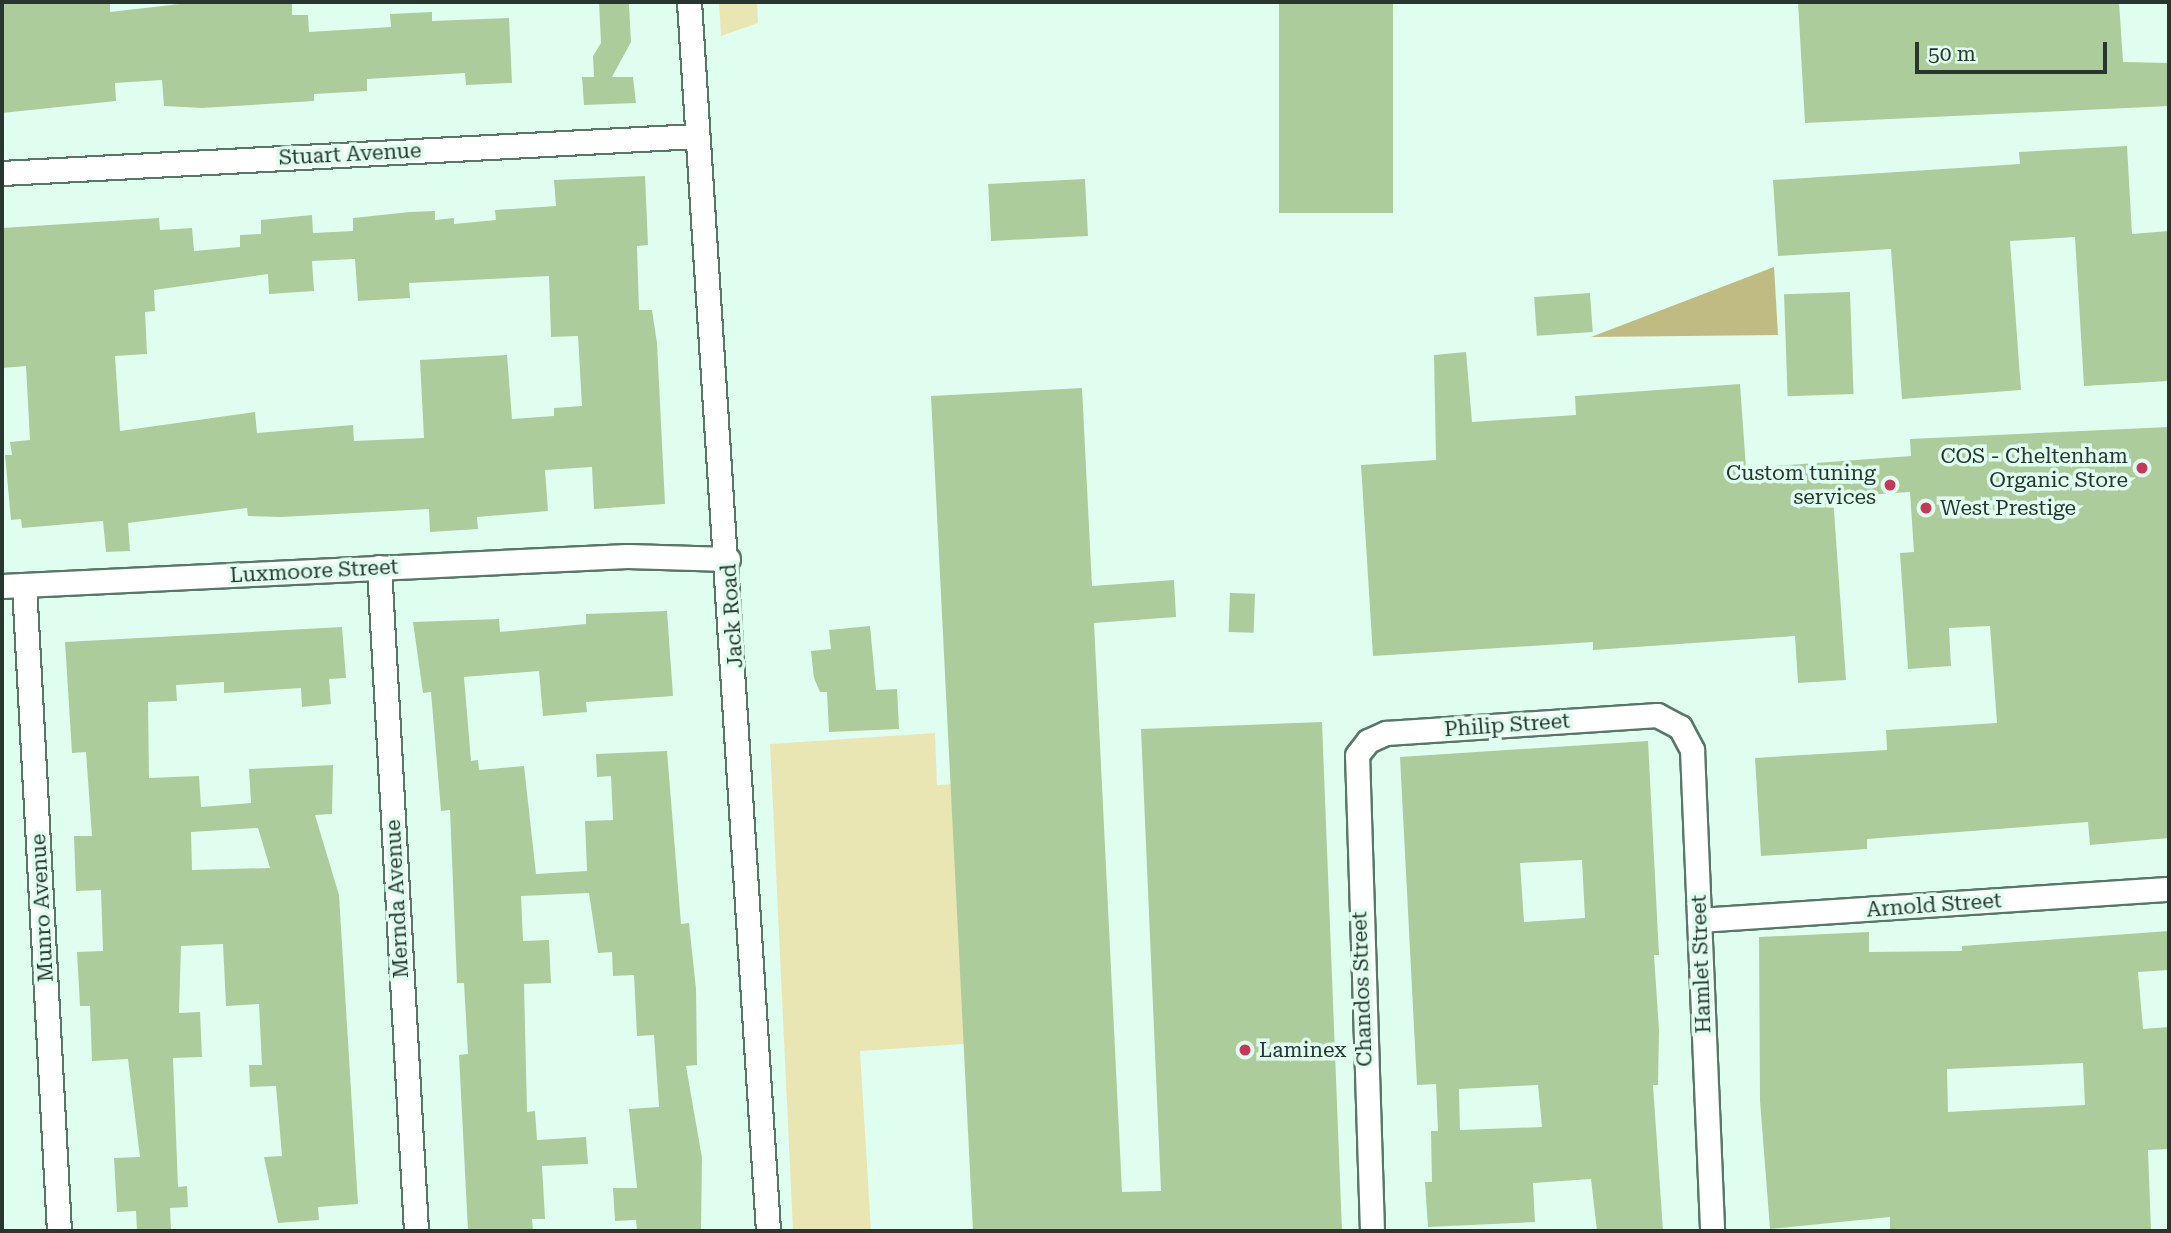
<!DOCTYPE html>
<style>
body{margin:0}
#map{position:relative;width:2171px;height:1233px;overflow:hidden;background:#e0fef0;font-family:"Roboto Serif",serif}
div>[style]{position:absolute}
.green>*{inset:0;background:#eae6b4}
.forest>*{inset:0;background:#c0bb83}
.building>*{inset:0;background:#adcc9b;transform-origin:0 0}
.roads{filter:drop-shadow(2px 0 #577869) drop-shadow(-2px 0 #577869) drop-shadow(0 2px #577869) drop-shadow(0 -2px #577869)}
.minor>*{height:23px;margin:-11.5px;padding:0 11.5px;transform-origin:11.5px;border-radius:11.5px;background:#fff}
.dots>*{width:19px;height:19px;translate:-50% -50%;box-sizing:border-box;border:4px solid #e0fef0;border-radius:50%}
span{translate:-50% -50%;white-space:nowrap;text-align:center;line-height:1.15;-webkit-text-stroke:7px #e0fef0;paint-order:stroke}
.street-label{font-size:21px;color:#27362f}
.poi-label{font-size:21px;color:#27362f}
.right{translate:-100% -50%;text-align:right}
.left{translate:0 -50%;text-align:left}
.frame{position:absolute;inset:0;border:4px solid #27362f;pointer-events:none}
.scale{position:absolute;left:1915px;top:42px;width:192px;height:32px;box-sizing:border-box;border:4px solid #27362f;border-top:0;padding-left:9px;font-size:21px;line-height:24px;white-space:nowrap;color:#27362f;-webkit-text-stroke:5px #e0fef0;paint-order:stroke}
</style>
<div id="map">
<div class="green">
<i style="clip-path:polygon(719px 2px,757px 2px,758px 23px,721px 36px)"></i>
<i style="clip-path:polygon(935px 733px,937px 785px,951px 784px,964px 1044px,860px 1051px,871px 1231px,793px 1231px,770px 744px)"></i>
</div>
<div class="forest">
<i style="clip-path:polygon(1774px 267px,1778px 335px,1591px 337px)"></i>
</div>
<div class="building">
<i style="clip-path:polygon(2px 2px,110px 2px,110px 12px,197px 2px,292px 2px,292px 15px,308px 15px,309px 32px,391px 27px,390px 14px,432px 12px,432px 21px,509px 18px,512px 83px,466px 85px,465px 73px,367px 79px,367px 91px,314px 94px,314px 101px,202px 108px,164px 106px,162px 80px,115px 83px,116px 101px,2px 113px)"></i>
<i style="clip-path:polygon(599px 2px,629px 4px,631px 42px,612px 77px,633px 77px,636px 103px,584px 105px,582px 77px,594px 77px,593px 56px,601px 43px)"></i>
<i style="left:1279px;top:2px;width:114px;height:211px"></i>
<i style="clip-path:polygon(1798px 2px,2119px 2px,2123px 62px,2169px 63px,2169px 106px,1805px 123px)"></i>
<i style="clip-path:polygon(2127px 146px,2132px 234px,2169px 231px,2169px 381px,2084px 386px,2075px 237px,2010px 241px,2021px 390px,1902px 399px,1891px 249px,1778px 256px,1773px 180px,2020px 164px,2019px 152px)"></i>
<i style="clip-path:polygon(evenodd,645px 176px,648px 245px,637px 246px,639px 310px,652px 310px,657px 343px,665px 504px,594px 509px,592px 467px,545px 470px,548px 511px,477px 517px,478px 529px,430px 532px,429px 509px,281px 517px,248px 516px,247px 508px,128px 523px,130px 551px,106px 552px,103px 521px,22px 528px,21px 519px,11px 520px,5px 455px,12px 455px,10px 442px,30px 440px,26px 366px,2px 368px,2px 228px,159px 218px,160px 230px,192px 228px,194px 251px,240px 247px,240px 235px,261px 234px,261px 220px,312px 215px,313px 233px,353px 231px,353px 218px,410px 212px,435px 211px,435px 220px,454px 218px,454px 224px,496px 220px,495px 210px,556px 206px,554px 180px,645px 176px,355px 259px,358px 301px,410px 298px,409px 283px,549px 276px,551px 337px,578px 336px,582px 406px,554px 408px,554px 416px,512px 419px,507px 355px,420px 360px,424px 438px,354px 441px,353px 425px,257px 433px,255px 412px,120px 431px,115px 356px,147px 354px,145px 312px,155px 311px,154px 290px,268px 274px,269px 294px,314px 291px,312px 261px,355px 259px)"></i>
<i style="left:1085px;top:179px;width:57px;height:97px;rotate:87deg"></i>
<i style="left:1850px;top:292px;width:102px;height:66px;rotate:88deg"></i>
<i style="left:1590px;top:293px;width:39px;height:56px;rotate:86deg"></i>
<i style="clip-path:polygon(1466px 352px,1472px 422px,1576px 415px,1575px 396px,1740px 384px,1746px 468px,1911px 456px,1910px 439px,2169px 427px,2169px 838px,2090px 845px,2088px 822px,1867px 839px,1867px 849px,1761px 856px,1755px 758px,1887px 750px,1886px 730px,1997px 723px,1990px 626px,1949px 628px,1951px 666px,1908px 669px,1900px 553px,1914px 552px,1910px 492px,1833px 497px,1846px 680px,1798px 683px,1795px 636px,1593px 650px,1593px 642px,1373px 656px,1361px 465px,1436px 460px,1434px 355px)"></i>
<i style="clip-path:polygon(1082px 388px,1092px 586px,1174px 580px,1176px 617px,1094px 623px,1122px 1192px,1161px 1191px,1141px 729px,1322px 722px,1342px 1231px,973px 1231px,931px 396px)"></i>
<i style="left:1230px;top:593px;width:25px;height:39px;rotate:2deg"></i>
<i style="clip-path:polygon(667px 611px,673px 696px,586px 702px,587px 712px,543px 716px,539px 671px,464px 677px,471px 761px,478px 760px,479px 770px,524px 766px,536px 874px,587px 871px,585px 821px,613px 820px,611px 776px,597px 777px,596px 754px,667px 751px,681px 924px,689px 923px,696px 989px,697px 1065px,686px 1066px,702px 1158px,701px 1231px,637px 1231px,636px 1220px,615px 1221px,613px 1188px,637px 1188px,629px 1109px,659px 1107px,654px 1035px,637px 1036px,634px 975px,613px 976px,612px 952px,598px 953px,589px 893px,521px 896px,523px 941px,549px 940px,551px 983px,524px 984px,527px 1112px,535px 1111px,537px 1140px,586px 1137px,588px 1164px,542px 1166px,545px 1219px,532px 1219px,533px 1231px,468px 1231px,459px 1055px,468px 1054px,464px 983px,457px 983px,450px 810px,441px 811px,431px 692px,423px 693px,413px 622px,499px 619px,500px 632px,586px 624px,586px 614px)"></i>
<i style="clip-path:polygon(870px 626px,876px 690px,897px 689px,899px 729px,829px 732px,827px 692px,820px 692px,814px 678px,811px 651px,831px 649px,829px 630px)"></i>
<i style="clip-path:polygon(evenodd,342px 627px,346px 678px,329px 679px,331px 704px,302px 707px,301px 688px,224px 693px,224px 682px,176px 685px,177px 701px,148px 702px,149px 778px,199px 776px,201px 807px,251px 803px,249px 769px,333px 765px,332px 814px,315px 815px,339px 895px,358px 1204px,318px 1207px,319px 1220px,278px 1223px,264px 1157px,282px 1156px,276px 1086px,250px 1087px,249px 1065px,262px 1065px,259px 1004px,226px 1006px,223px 944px,181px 946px,179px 1013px,200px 1012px,202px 1057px,173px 1058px,178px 1187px,187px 1186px,188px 1207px,170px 1208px,171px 1231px,137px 1231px,136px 1211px,117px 1212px,114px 1158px,140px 1157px,128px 1059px,92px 1061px,90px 1006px,80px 1006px,77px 952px,103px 951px,101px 890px,76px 891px,74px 836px,92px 836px,86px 752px,72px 753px,65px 642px,342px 627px,258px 828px,270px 868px,192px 870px,191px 832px,258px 828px)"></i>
<i style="clip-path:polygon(evenodd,1648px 741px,1659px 955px,1654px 955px,1659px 1030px,1658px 1085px,1653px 1085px,1663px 1231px,1597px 1231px,1591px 1179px,1533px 1183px,1535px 1222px,1428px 1227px,1425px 1182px,1432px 1182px,1431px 1131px,1438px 1131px,1436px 1084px,1417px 1085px,1400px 757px,1648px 741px,1582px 860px,1585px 918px,1524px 922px,1520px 863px,1582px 860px,1648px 741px,1538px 1085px,1542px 1127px,1460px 1130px,1459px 1089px,1538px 1085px)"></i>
<i style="clip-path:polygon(evenodd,2169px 931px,2169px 970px,2138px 972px,2143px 1029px,2169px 1027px,2169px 1149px,2148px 1150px,2151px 1231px,1890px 1231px,1890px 1217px,1770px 1229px,1760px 1101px,1759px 937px,1869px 932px,1869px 952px,1962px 951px,1962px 946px,2169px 931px,2083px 1063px,2085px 1105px,1948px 1112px,1947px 1069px,2083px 1063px)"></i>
</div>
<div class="roads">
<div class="minor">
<i style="left:689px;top:2px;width:1232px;rotate:86.32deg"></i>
<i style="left:2px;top:173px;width:696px;rotate:-3.05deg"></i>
<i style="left:379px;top:567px;width:665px;rotate:86.81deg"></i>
<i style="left:24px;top:585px;width:647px;rotate:86.9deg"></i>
<i style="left:2px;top:586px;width:626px;rotate:-2.75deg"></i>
<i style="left:627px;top:556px;width:101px;rotate:1.7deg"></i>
<i style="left:1699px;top:920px;width:471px;rotate:-3.8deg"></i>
<i style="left:1372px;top:1231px;width:476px;rotate:-91.8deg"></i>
<i style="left:1357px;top:755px;width:18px;rotate:-52deg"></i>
<i style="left:1368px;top:741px;width:20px;rotate:-24deg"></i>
<i style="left:1386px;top:733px;width:272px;rotate:-3.8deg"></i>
<i style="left:1657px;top:715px;width:26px;rotate:28deg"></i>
<i style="left:1680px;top:727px;width:26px;rotate:62deg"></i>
<i style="left:1692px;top:750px;width:481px;rotate:87.6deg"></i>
</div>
</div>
<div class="dots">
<i style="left:2142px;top:468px;background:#c73759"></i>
<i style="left:1890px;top:485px;background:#c73759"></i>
<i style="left:1926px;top:508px;background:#c73759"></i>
<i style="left:1245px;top:1050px;background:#c73759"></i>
</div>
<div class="street-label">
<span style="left:350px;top:154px;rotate:-3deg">Stuart Avenue</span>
<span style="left:314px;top:571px;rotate:-3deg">Luxmoore Street</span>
<span style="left:732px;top:616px;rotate:-94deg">Jack Road</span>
<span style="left:1507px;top:725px;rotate:-4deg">Philip Street</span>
<span style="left:397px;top:899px;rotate:-93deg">Mernda Avenue</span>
<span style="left:1934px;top:905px;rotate:-4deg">Arnold Street</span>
<span style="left:42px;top:908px;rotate:-93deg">Munro Avenue</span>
<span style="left:1701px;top:964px;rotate:-92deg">Hamlet Street</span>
<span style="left:1362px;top:989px;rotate:-92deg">Chandos Street</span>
</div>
<div class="poi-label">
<span class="right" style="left:2128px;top:468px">COS - Cheltenham<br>Organic Store</span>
<span class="right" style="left:1876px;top:485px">Custom tuning<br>services</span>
<span class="left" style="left:1940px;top:508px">West Prestige</span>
<span class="left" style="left:1259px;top:1050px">Laminex</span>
</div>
<div class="frame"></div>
<div class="scale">50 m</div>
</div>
